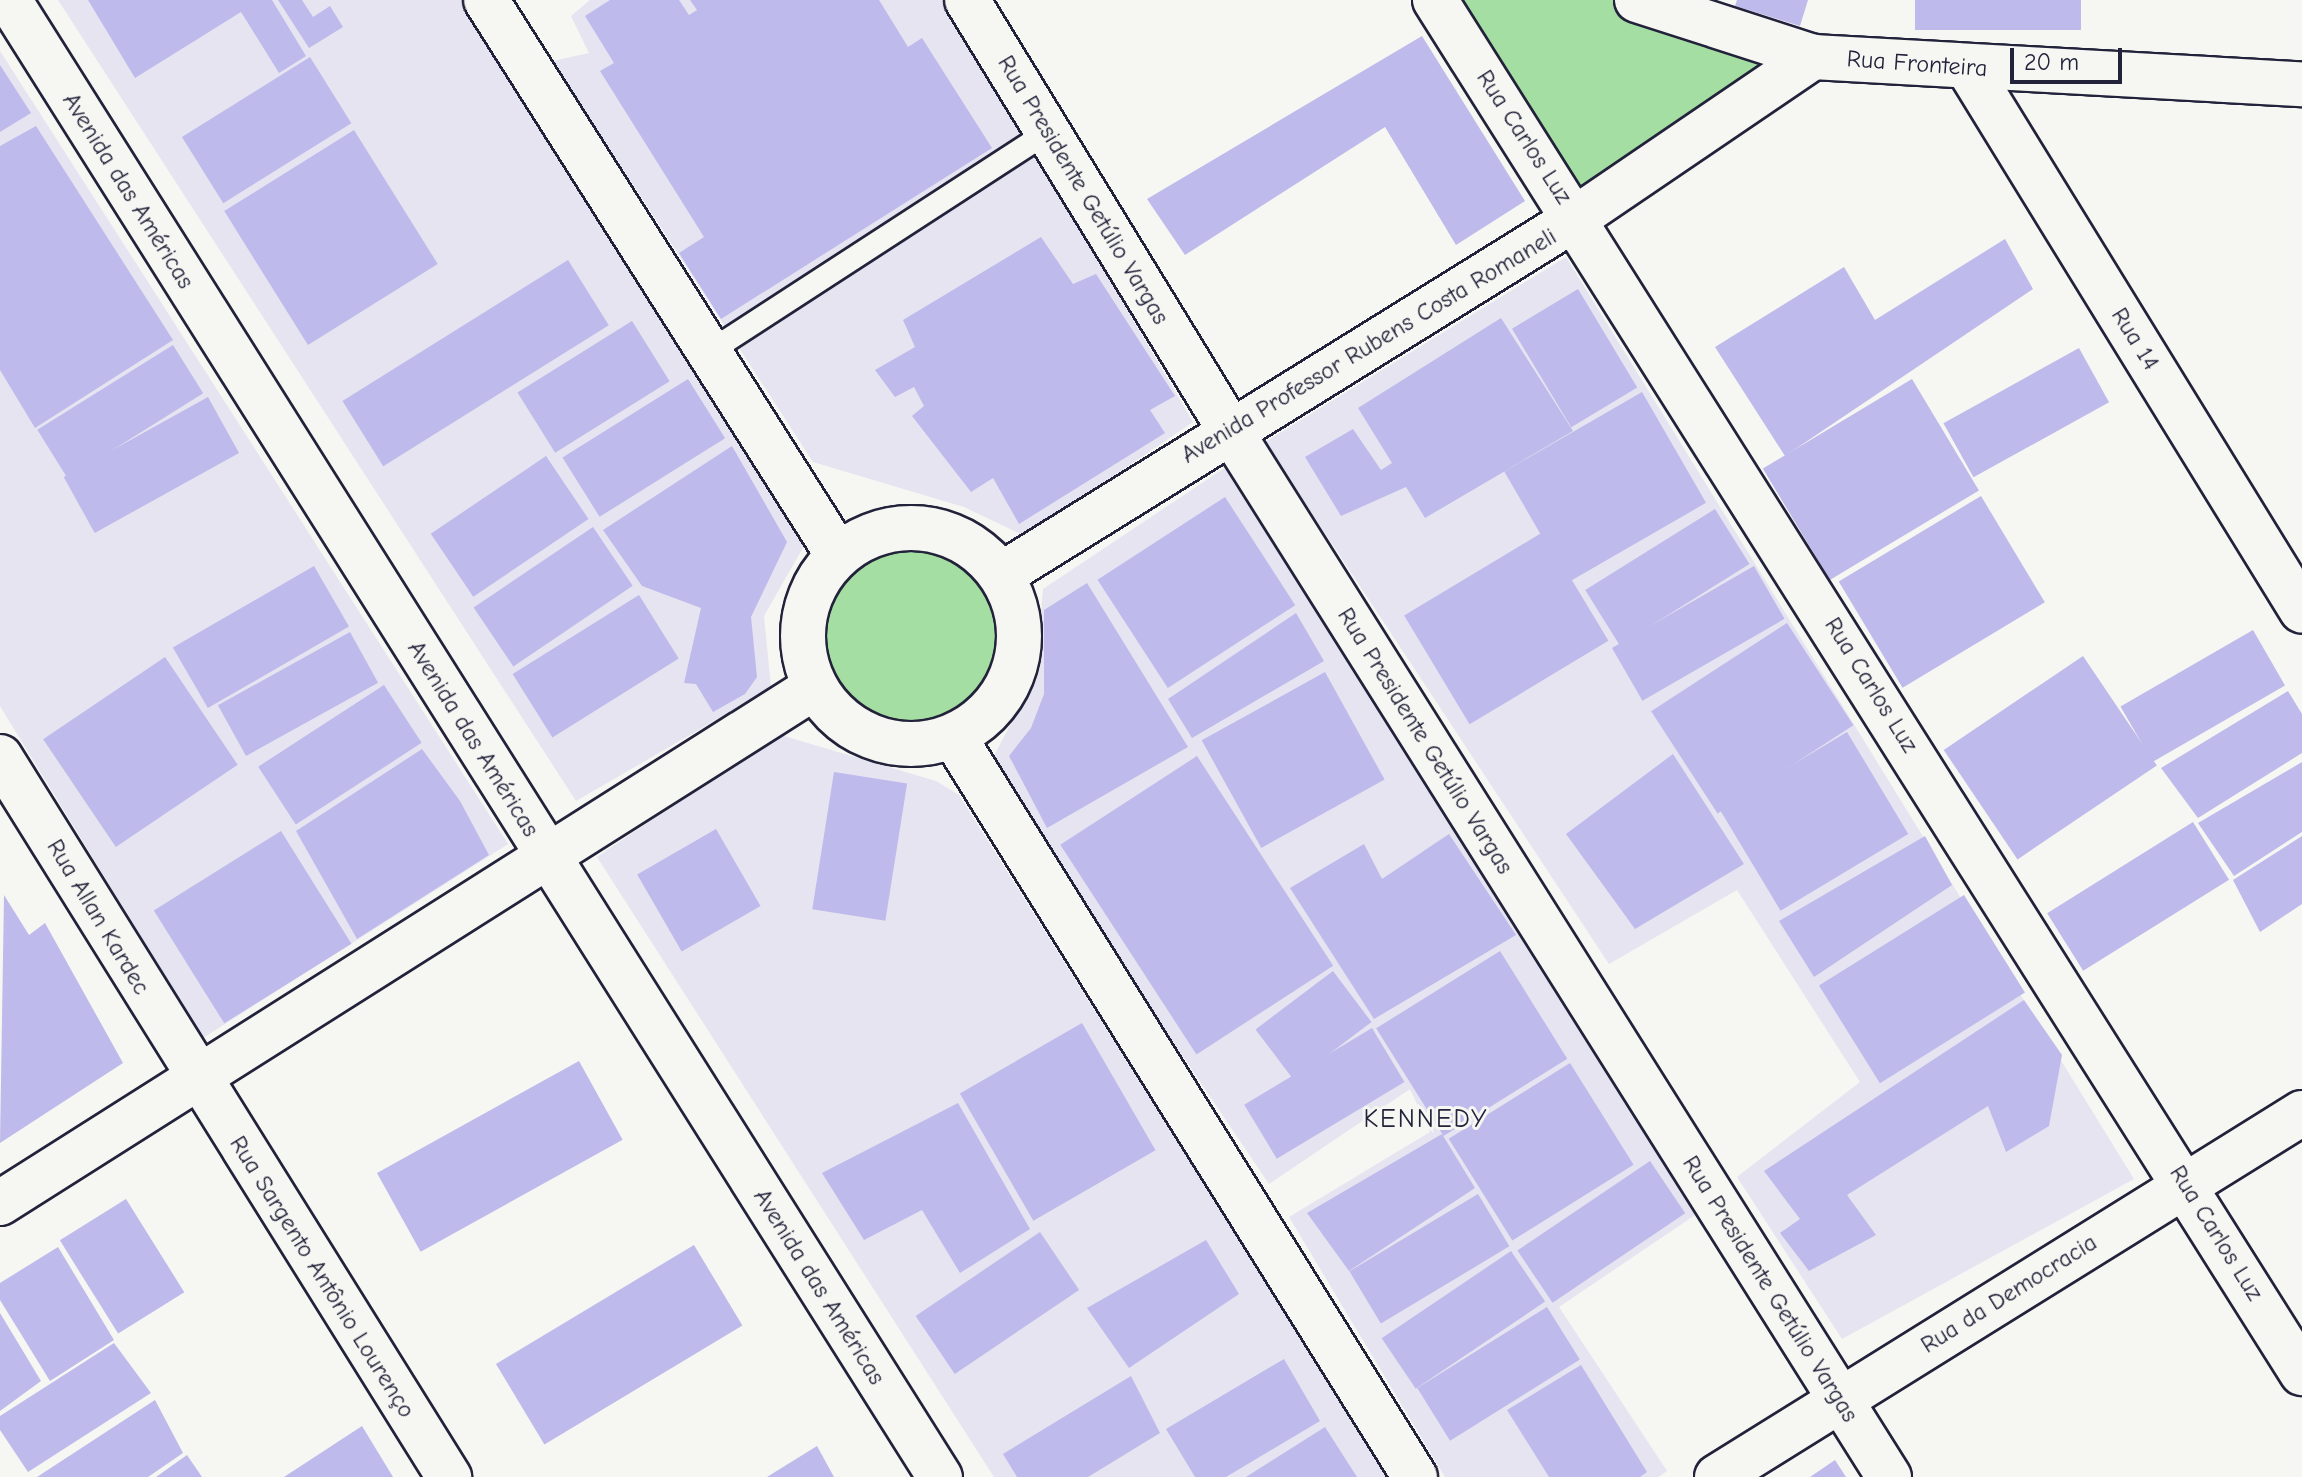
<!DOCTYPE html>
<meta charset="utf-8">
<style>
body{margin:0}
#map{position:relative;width:2302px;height:1477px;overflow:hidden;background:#f6f6f2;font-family:"Comic Neue",sans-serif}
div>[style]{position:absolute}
.built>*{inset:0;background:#e5e4f0}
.green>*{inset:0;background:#a5dea3}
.round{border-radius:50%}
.building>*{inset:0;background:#bebaeb;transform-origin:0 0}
.roads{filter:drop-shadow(2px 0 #22223b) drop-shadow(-2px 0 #22223b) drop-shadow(0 2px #22223b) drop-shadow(0 -2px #22223b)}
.service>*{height:22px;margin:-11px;padding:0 11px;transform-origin:11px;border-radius:11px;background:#f6f6f2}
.minor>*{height:44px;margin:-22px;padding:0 22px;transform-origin:22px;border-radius:22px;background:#f6f6f2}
.minor>.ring{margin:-22px;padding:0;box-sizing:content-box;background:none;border:44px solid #f6f6f2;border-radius:50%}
.secondary>*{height:44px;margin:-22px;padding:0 22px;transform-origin:22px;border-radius:22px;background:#f6f6f2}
span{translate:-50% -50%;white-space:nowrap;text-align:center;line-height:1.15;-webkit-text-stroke:6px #f6f6f2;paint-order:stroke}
.street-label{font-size:24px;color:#22223b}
.neighbourhood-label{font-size:26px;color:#22223b;letter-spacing:2px}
.scale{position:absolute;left:2010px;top:48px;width:112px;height:36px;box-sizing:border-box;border:4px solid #22223b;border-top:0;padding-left:10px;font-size:24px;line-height:28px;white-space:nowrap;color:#22223b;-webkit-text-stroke:6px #f6f6f2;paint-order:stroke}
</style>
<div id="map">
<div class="built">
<i style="clip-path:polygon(58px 0,463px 0,805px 544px,764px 616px,771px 688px,576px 801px)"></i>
<i style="clip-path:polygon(590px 0,945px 0,1193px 422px,1025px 536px,964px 507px,813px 462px,553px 61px,589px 53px,571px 16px)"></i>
<i style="clip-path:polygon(0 51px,508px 844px,203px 1038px,0 706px)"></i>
<i style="clip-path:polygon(1566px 257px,2134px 1179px,1842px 1339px,1737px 1177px,1860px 1082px,1737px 890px,1609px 964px,1265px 442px)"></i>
<i style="clip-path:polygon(1226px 467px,1695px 1215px,1559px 1307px,1667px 1471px,1658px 1477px,1445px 1477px,1289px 1217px,1430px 1132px,1410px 1089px,1269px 1184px,988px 767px,1036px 676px,1043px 589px)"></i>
<i style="clip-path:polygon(777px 734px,936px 781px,959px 795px,1388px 1477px,994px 1477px,597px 857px)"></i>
</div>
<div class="green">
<i style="clip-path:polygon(1435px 0,1637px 0,1813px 57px,1576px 218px)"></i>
<i class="round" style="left:817px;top:540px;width:182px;height:182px"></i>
</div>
<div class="building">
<i style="clip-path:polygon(88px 0,272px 0,306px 56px,279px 73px,241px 12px,135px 78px)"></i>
<i style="clip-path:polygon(278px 0,302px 0,313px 17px,330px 6px,343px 27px,309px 48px)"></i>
<i style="clip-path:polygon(610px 0,679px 0,689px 15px,697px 10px,690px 0,879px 0,908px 47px,922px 38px,992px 148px,721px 319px,679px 253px,704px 237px,600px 71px,614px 63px,585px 16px)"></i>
<i style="clip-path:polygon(1737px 0,1808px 0,1800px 26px,1735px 6px)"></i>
<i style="left:1915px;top:0;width:166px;height:30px"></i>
<i style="clip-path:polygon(1422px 36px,1525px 201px,1456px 245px,1385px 127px,1185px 255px,1147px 199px)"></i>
<i style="left:310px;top:57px;width:78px;height:151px;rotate:58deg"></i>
<i style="clip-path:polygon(0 65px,31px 113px,0 132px)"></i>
<i style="clip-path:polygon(36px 126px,173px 340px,35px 428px,0 370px,0 146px)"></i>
<i style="left:354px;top:130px;width:158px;height:153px;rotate:58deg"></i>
<i style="clip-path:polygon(1041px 237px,1073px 284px,1096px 274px,1175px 396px,1150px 410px,1165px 433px,1019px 524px,993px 478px,971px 492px,912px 416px,924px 406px,914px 387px,895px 397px,875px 370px,915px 347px,903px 320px)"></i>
<i style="clip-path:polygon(2005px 239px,2033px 289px,1785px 456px,1715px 347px,1844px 267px,1875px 320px)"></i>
<i style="left:568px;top:260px;width:77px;height:266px;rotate:58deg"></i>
<i style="left:1578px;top:289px;width:115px;height:77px;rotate:59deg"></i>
<i style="clip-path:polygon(1501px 318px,1573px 431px,1425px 518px,1406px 487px,1341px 516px,1305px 457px,1353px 429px,1381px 470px,1392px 463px,1358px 408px)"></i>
<i style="left:632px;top:321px;width:71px;height:135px;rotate:58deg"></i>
<i style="left:173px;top:345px;width:57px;height:160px;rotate:58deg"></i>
<i style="left:2079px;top:348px;width:62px;height:155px;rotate:61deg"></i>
<i style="left:688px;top:379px;width:70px;height:148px;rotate:58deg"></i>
<i style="left:1912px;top:379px;width:130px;height:174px;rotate:59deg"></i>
<i style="left:1642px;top:392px;width:128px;height:159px;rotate:60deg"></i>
<i style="left:208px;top:397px;width:64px;height:165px;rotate:61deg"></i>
<i style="clip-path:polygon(732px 446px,787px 542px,751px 617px,757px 677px,745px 694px,713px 712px,696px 684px,684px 683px,701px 608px,642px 586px,603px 530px)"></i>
<i style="left:546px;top:456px;width:76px;height:139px;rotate:56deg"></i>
<i style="left:1981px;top:496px;width:124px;height:166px;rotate:59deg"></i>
<i style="left:1225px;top:497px;width:129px;height:152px;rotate:57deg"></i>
<i style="left:1715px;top:509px;width:65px;height:153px;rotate:58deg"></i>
<i style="left:593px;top:527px;width:71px;height:144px;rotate:56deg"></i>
<i style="left:1543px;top:532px;width:127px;height:162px;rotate:59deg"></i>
<i style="left:314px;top:566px;width:70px;height:163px;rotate:60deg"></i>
<i style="left:1754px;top:566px;width:61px;height:164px;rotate:60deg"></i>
<i style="clip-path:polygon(1087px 583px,1188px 747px,1047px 828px,1009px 756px,1031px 728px,1044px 694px,1044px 610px)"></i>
<i style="left:639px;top:595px;width:75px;height:149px;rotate:58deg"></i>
<i style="clip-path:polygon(1296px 613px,1324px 661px,1192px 738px,1168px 699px)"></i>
<i style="left:1787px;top:623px;width:122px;height:162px;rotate:57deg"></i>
<i style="left:2253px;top:630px;width:64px;height:153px;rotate:60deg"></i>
<i style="left:350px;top:632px;width:58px;height:151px;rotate:61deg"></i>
<i style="left:2083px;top:656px;width:132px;height:168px;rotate:56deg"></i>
<i style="left:165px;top:657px;width:130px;height:147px;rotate:56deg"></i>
<i style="left:1325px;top:672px;width:123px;height:141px;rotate:61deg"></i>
<i style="left:384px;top:685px;width:69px;height:150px;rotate:57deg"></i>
<i style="clip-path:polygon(2288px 691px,2302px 714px,2302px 753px,2198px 818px,2161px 768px)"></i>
<i style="left:1847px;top:732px;width:119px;height:149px;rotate:59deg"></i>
<i style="clip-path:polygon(422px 749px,460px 801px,489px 855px,357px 939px,296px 831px)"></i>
<i style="clip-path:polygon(1673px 754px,1744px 864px,1635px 929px,1566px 834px)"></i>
<i style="left:1197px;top:756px;width:250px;height:163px;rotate:57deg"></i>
<i style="clip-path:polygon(2302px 762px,2302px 832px,2234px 876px,2198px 823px)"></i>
<i style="left:834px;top:772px;width:74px;height:139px;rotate:9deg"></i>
<i style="left:2193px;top:822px;width:68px;height:172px;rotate:58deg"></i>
<i style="left:716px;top:829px;width:89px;height:91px;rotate:60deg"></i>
<i style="left:281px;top:831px;width:133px;height:150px;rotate:58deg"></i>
<i style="clip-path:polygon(1449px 834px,1516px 935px,1374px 1019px,1290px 888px,1364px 844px,1382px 879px)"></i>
<i style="clip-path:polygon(1925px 836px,1952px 885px,1814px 977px,1779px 921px)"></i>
<i style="clip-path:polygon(2302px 836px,2302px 904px,2260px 932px,2233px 880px)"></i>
<i style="clip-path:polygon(4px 895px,29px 935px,45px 923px,123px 1063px,0 1143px)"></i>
<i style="left:1964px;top:895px;width:115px;height:171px;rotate:58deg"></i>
<i style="left:1500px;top:951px;width:127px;height:146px;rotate:58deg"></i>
<i style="left:1333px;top:971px;width:64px;height:97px;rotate:53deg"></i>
<i style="clip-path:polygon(2024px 1000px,2062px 1055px,2049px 1126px,2006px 1152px,1988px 1106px,1847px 1195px,1876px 1235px,1809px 1271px,1780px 1233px,1800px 1219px,1764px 1171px)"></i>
<i style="left:1082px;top:1023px;width:147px;height:141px;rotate:60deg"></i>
<i style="left:1372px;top:1028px;width:63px;height:149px;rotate:59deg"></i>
<i style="left:579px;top:1061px;width:90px;height:231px;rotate:61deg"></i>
<i style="left:1570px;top:1063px;width:120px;height:143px;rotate:58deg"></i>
<i style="clip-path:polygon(958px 1103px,1030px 1229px,960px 1273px,922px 1210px,864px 1240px,822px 1173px)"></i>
<i style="clip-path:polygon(1442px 1134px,1475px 1188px,1349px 1271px,1307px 1213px)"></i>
<i style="left:1650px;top:1161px;width:63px;height:160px;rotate:56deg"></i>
<i style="left:1478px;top:1194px;width:61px;height:150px;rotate:59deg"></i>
<i style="left:126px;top:1199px;width:110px;height:78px;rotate:58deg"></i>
<i style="left:1040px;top:1232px;width:70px;height:150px;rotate:56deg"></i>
<i style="clip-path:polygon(1206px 1240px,1239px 1294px,1129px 1368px,1087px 1308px)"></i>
<i style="left:694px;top:1245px;width:94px;height:231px;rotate:59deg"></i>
<i style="clip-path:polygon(58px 1247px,114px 1340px,50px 1381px,0 1300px,0 1283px)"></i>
<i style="left:1511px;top:1251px;width:61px;height:156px;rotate:56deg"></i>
<i style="left:1547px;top:1307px;width:62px;height:153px;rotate:58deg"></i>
<i style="clip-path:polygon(0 1313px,41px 1381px,0 1411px)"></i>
<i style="clip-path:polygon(114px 1343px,151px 1393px,28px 1472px,0 1430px,0 1416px)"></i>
<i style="clip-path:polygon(1284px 1359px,1320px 1421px,1226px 1477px,1195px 1477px,1166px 1429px)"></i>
<i style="clip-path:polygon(1581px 1365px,1647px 1472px,1640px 1477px,1549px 1477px,1507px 1410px)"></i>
<i style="clip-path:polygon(1131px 1376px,1160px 1433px,1088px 1477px,1017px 1477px,1003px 1454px)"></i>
<i style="clip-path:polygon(155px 1400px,183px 1453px,148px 1477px,37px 1477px)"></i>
<i style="clip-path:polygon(362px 1426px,393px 1477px,284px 1477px)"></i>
<i style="clip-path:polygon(1325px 1427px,1357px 1477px,1246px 1477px)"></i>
<i style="clip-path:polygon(817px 1446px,834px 1477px,767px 1477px)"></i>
<i style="clip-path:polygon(187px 1455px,202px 1477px,156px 1477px)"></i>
<i style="clip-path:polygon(1835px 1460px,1846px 1477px,1810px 1477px)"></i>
</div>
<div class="roads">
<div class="service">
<i style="left:709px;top:352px;width:404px;rotate:-33deg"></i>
</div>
<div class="minor">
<i style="left:486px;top:0;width:657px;rotate:57.62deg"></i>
<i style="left:967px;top:0;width:504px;rotate:58.55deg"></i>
<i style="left:1230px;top:430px;width:1237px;rotate:57.81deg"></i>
<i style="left:1435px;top:0;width:1624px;rotate:57.73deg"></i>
<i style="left:1637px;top:0;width:185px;rotate:17.9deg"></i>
<i style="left:1813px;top:57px;width:490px;rotate:3.2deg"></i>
<i style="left:1968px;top:68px;width:637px;rotate:58.4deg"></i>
<i class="ring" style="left:803px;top:528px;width:172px;height:172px"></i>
<i style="left:1001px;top:575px;width:677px;rotate:-31.83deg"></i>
<i style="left:1576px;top:218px;width:287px;rotate:-34.2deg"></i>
<i style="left:954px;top:737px;width:872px;rotate:58.08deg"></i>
<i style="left:0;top:757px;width:849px;rotate:58.05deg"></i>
<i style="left:0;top:1203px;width:965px;rotate:-32.34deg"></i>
<i style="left:1717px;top:1477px;width:689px;rotate:-31.89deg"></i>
</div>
<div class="secondary">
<i style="left:9px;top:0;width:1746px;rotate:57.78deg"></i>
</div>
</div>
<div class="street-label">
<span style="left:1917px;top:64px;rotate:4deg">Rua Fronteira</span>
<span style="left:1524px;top:137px;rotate:57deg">Rua Carlos Luz</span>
<span style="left:1083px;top:190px;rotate:59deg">Rua Presidente Getúlio Vargas</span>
<span style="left:128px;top:191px;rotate:58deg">Avenida das Américas</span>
<span style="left:2135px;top:339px;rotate:58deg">Rua 14</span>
<span style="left:1369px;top:346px;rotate:-31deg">Avenida Professor Rubens Costa Romaneli</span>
<span style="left:1871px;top:685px;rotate:58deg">Rua Carlos Luz</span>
<span style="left:473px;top:739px;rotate:58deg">Avenida das Américas</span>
<span style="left:1425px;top:741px;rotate:58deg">Rua Presidente Getúlio Vargas</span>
<span style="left:98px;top:917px;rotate:59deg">Rua Allan Kardec</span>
<span style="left:2216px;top:1233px;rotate:58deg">Rua Carlos Luz</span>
<span style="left:322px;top:1277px;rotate:58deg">Rua Sargento Antônio Lourenço</span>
<span style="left:819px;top:1287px;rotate:58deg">Avenida das Américas</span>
<span style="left:1770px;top:1289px;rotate:58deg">Rua Presidente Getúlio Vargas</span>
<span style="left:2009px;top:1294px;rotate:-32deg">Rua da Democracia</span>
</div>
<div class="neighbourhood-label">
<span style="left:1426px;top:1120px">KENNEDY</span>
</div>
<div class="scale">20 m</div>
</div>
